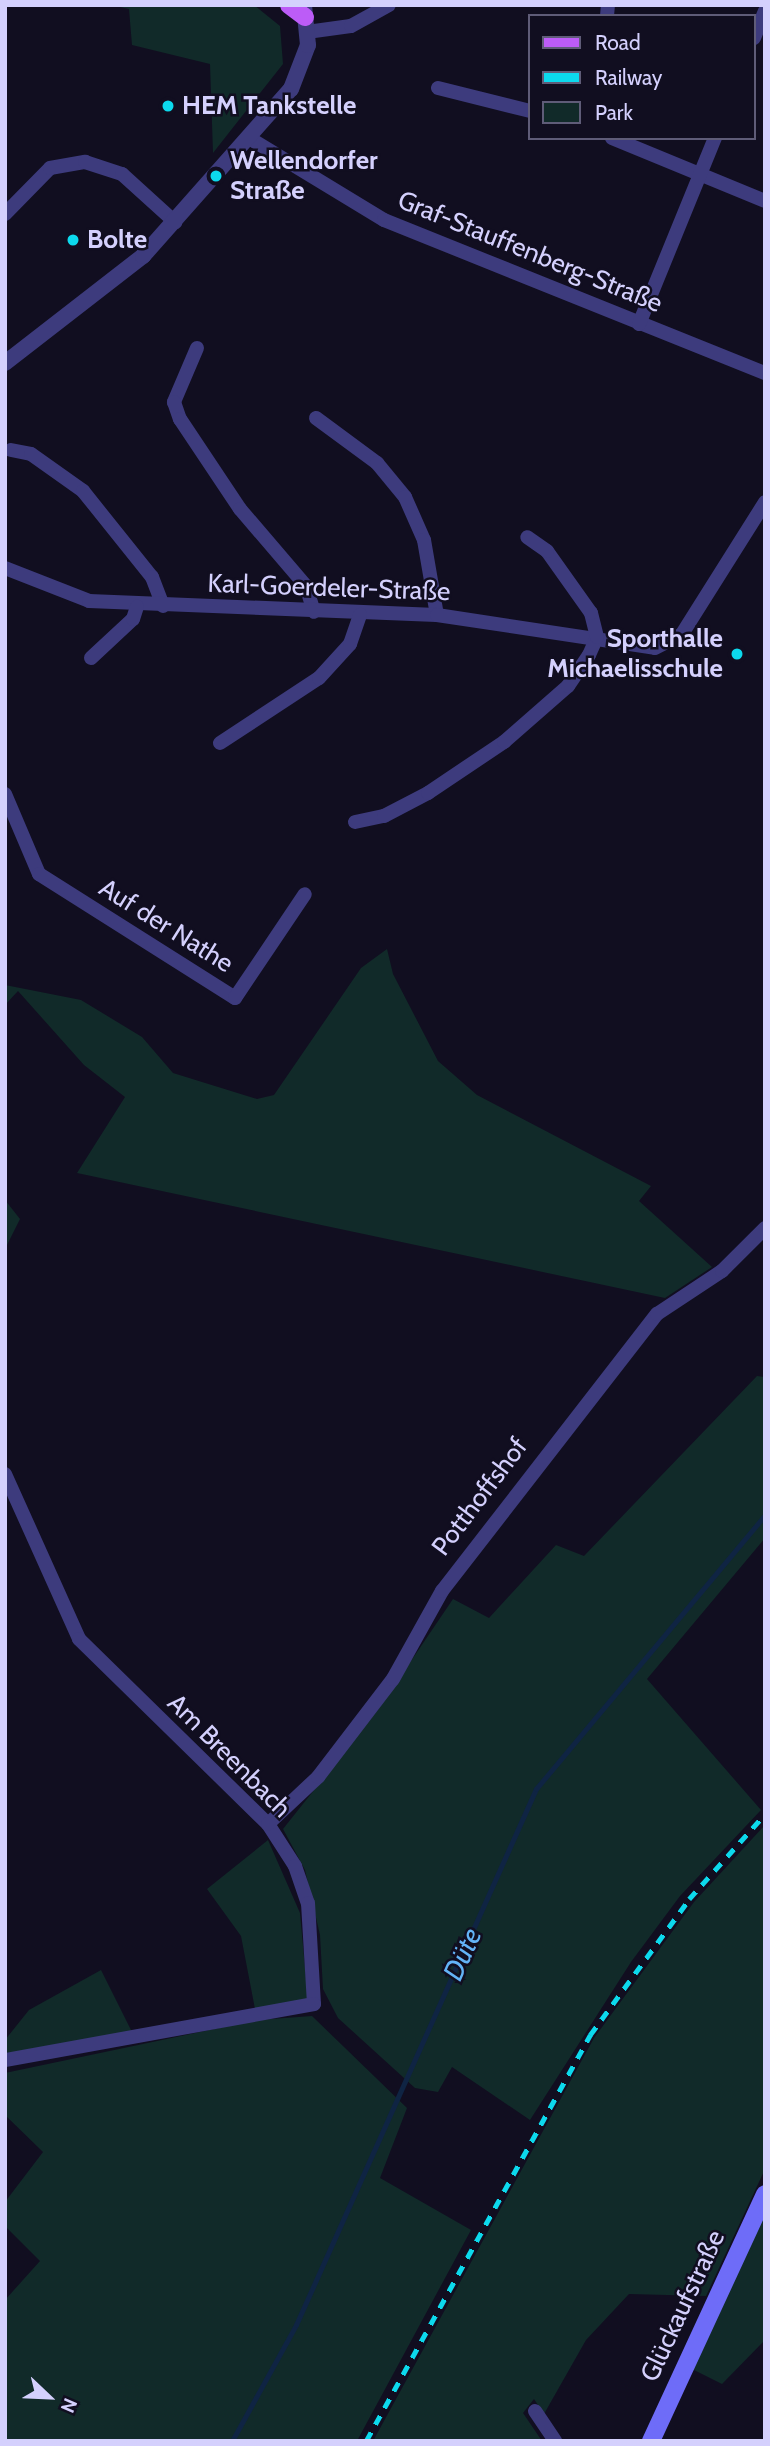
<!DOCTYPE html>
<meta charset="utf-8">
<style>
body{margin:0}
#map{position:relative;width:770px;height:2446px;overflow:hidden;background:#110e20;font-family:Cabin,sans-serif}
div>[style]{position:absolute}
.green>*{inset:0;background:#112a29}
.stream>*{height:4.5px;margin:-2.25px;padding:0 2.25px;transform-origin:2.25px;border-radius:2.25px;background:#0f2443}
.minor>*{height:14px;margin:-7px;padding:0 7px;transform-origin:7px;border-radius:7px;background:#3d3b7d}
.tertiary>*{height:16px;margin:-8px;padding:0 8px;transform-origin:8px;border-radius:8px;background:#3d3b7d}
.secondary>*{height:18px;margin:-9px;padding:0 9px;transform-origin:9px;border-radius:9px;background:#6e6cf8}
.primary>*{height:18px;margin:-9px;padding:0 9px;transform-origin:9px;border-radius:9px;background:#bc5cf7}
.rail>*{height:4.5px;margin-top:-2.25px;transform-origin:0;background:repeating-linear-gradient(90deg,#0cd9ed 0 10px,transparent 0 19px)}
.dots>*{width:19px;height:19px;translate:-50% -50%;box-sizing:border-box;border:4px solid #110e20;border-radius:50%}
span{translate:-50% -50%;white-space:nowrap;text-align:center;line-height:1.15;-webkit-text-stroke:5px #110e20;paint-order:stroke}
.poi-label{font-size:26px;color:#d4d0fd;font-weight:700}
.left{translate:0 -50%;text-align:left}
.right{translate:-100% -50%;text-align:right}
.street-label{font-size:26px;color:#d4d0fd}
.water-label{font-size:28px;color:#63b4f7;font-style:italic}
.frame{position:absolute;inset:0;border:7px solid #d4d0fd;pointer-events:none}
.legend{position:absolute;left:528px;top:14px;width:228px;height:126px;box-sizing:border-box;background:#110e20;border:2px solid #5f5c78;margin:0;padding:9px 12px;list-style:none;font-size:21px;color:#d4d0fd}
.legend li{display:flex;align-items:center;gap:14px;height:35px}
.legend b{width:35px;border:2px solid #5f5c78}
.north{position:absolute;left:14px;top:2362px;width:70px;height:70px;-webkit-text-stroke:5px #110e20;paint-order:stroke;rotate:113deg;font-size:19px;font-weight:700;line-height:28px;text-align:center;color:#d4d0fd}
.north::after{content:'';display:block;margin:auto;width:24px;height:32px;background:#d4d0fd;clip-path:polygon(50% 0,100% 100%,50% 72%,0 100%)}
</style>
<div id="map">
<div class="green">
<i style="clip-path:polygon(111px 5px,254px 5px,280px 26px,283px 64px,213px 153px,210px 64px,132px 45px,129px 9px)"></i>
<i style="clip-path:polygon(387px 949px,393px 974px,438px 1061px,477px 1095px,651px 1186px,639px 1201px,712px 1267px,665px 1298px,77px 1173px,125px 1097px,84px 1065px,18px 991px,5px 1005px,5px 985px,81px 1000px,142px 1037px,173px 1073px,257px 1099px,274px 1095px,361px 968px)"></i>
<i style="clip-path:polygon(5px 1200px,20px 1219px,5px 1249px)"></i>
<i style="clip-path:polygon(757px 1376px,765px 1377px,765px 1538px,647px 1679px,761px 1810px,680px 1896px,631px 1962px,530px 2120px,452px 2067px,438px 2092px,415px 2088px,338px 2018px,323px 1989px,320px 1935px,305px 1870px,283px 1829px,377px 1711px,453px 1599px,489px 1618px,556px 1545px,584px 1556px)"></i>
<i style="clip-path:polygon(765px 1825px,765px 2169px,706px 2296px,629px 2294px,586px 2340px,544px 2414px,534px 2399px,523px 2413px,542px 2441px,373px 2441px,594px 2038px,694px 1902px)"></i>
<i style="clip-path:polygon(268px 1840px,300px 1913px,308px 2001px,255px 2009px,241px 1936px,207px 1889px)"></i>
<i style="clip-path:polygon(101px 1970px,132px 2032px,5px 2055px,5px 2040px,29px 2010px)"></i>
<i style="clip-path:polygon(312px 2016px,407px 2108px,380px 2178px,471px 2230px,357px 2441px,5px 2441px,5px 2300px,40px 2261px,5px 2226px,5px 2202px,43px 2152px,5px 2115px,5px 2073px,257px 2020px)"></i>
<i style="clip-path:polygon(765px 2207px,765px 2340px,722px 2384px,684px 2365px)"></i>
</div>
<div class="stream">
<i style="left:232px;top:2441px;width:132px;rotate:-61.1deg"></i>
<i style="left:296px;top:2325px;width:587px;rotate:-65.88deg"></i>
<i style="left:536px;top:1789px;width:357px;rotate:-50.1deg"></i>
</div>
<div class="minor">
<i style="left:607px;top:16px;width:11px;rotate:-85deg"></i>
<i style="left:307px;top:32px;width:44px;rotate:-7.8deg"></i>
<i style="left:351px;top:26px;width:43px;rotate:-28.9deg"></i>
<i style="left:754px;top:38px;width:29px;rotate:-68deg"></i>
<i style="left:438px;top:88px;width:95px;rotate:14deg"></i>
<i style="left:249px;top:138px;width:158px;rotate:31.3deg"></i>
<i style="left:384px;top:220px;width:411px;rotate:21.9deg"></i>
<i style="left:612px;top:138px;width:165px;rotate:22.4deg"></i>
<i style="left:5px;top:214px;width:64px;rotate:-45.6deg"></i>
<i style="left:50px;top:168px;width:36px;rotate:-10deg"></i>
<i style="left:85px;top:162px;width:39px;rotate:18deg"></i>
<i style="left:122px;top:174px;width:72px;rotate:42.2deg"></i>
<i style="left:639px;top:324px;width:201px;rotate:-67.8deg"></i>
<i style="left:197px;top:348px;width:59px;rotate:113.1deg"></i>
<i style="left:174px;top:402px;width:18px;rotate:71deg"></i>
<i style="left:180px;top:419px;width:108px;rotate:56.3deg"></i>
<i style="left:240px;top:509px;width:101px;rotate:49.4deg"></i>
<i style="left:306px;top:586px;width:27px;rotate:73deg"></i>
<i style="left:316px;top:418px;width:76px;rotate:36.4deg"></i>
<i style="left:377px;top:463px;width:44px;rotate:50.5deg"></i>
<i style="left:405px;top:497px;width:47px;rotate:66.2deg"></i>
<i style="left:424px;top:540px;width:76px;rotate:80.2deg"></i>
<i style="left:11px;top:450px;width:20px;rotate:11deg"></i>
<i style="left:31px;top:454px;width:64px;rotate:35.4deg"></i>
<i style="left:83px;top:491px;width:110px;rotate:51.3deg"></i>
<i style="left:152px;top:577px;width:31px;rotate:69deg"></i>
<i style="left:5px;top:568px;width:90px;rotate:21.4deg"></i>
<i style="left:89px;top:601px;width:348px;rotate:2.3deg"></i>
<i style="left:437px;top:615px;width:220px;rotate:8.6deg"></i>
<i style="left:655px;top:648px;width:30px;rotate:-27deg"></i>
<i style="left:682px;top:634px;width:156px;rotate:-57.8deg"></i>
<i style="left:91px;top:658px;width:57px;rotate:-42.9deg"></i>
<i style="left:133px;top:619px;width:13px;rotate:-72deg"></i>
<i style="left:220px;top:743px;width:118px;rotate:-33.3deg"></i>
<i style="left:319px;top:678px;width:46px;rotate:-47.6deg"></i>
<i style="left:350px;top:644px;width:31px;rotate:-71deg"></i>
<i style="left:5px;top:794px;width:87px;rotate:67deg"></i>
<i style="left:39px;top:874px;width:232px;rotate:32.3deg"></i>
<i style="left:235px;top:998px;width:125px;rotate:-56.1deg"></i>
<i style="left:355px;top:822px;width:30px;rotate:-12deg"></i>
<i style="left:384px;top:816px;width:50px;rotate:-27.6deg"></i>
<i style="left:428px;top:793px;width:92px;rotate:-33.9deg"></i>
<i style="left:504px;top:742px;width:85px;rotate:-41.2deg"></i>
<i style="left:568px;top:686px;width:37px;rotate:-56deg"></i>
<i style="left:589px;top:655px;width:20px;rotate:-66deg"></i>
<i style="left:597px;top:637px;width:25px;rotate:-104deg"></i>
<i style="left:591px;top:613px;width:76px;rotate:-125.4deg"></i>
<i style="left:547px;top:551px;width:24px;rotate:-145deg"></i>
<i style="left:5px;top:1474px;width:181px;rotate:65.8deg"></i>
<i style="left:79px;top:1639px;width:264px;rotate:44.4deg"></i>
<i style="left:268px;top:1824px;width:50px;rotate:57.3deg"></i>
<i style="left:295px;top:1866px;width:39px;rotate:71deg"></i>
<i style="left:308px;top:1903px;width:101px;rotate:86.6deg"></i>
<i style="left:314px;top:2004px;width:314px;rotate:169.7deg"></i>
<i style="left:268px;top:1824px;width:69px;rotate:-43.2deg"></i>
<i style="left:318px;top:1777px;width:123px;rotate:-52.6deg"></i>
<i style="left:393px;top:1679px;width:101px;rotate:-60.9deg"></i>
<i style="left:442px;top:1591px;width:351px;rotate:-52.2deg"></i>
<i style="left:657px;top:1314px;width:78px;rotate:-33.5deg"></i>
<i style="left:722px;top:1271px;width:61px;rotate:-45deg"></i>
<i style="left:535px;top:2411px;width:36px;rotate:56deg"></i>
</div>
<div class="tertiary">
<i style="left:5px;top:363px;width:175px;rotate:-37.8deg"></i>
<i style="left:143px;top:256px;width:223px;rotate:-48.5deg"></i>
<i style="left:291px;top:89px;width:47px;rotate:-68.9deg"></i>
<i style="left:308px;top:45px;width:40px;rotate:-95.7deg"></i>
</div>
<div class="secondary">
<i style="left:651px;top:2441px;width:272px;rotate:-65.2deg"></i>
</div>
<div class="primary">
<i style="left:289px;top:5px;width:20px;rotate:37deg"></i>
</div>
<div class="rail">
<i style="left:366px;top:2441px;width:464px;rotate:-61.1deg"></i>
<i style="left:590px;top:2035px;width:168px;rotate:-53.9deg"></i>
<i style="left:689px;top:1899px;width:114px;rotate:-48.2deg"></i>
</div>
<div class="dots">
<i style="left:168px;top:106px;background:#0cd9ed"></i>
<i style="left:216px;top:176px;background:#0cd9ed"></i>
<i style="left:73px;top:240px;background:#0cd9ed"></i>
<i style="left:737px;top:654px;background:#0cd9ed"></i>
</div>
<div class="poi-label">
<span class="left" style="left:182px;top:106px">HEM Tankstelle</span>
<span class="left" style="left:230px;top:176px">Wellendorfer<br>Straße</span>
<span class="left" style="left:87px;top:240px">Bolte</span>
<span class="right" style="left:723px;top:654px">Sporthalle<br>Michaelisschule</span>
</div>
<div class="street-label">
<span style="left:530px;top:252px;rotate:22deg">Graf-Stauffenberg-Straße</span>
<span style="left:329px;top:588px;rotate:2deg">Karl-Goerdeler-Straße</span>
<span style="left:166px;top:926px;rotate:32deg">Auf der Nathe</span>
<span style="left:480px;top:1497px;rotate:-53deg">Potthoffshof</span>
<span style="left:229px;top:1756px;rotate:45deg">Am Breenbach</span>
<span style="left:683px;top:2306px;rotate:-65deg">Glückaufstraße</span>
</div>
<div class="water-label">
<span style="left:462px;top:1954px;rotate:-66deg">Düte</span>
</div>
<div class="frame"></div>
<ul class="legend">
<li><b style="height:9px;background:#bc5cf7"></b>Road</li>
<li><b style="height:9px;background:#0cd9ed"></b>Railway</li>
<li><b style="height:19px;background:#112a29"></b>Park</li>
</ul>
<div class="north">N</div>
</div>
